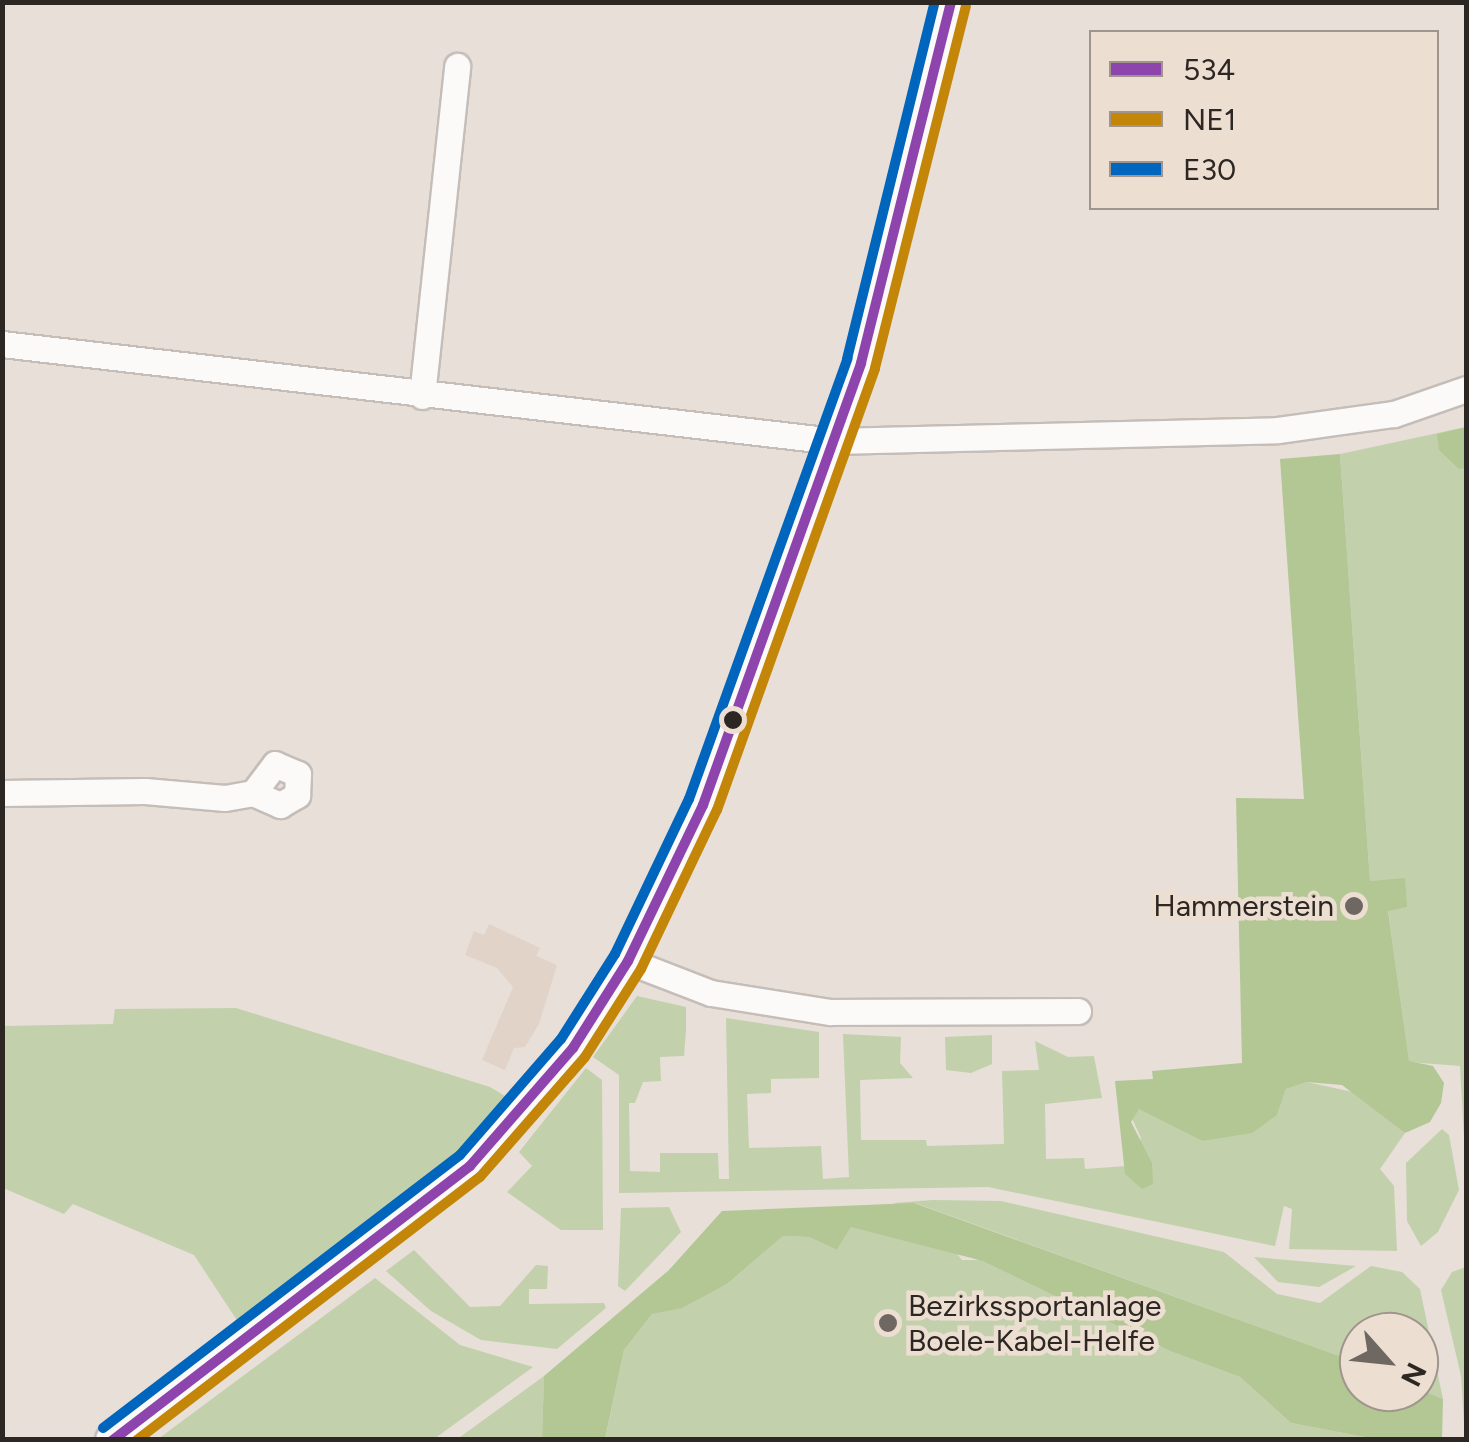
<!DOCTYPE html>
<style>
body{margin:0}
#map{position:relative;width:1469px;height:1442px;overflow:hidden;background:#e7dfd8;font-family:Figtree,sans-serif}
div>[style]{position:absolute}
.built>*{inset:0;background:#e2d3c8}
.green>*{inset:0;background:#c2d1ac}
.forest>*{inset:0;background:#b2c794}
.roads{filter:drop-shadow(2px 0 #c4bdb8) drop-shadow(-2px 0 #c4bdb8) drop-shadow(0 2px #c4bdb8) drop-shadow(0 -2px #c4bdb8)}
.minor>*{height:25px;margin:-12.5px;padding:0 12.5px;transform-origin:12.5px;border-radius:12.5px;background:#fbfaf9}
.tertiary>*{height:32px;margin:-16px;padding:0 16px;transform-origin:16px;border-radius:16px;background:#fbfaf9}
.bus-1>*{height:10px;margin:-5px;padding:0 5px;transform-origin:5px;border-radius:5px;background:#8e44ad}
.bus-2>*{height:10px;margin:-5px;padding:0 5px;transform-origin:5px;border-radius:5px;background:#c48609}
.bus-3>*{height:10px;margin:-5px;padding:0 5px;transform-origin:5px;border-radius:5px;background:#0065bd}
.dots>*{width:28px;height:28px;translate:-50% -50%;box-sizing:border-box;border:5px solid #edded2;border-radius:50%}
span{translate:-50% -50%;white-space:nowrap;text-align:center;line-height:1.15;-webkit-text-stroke:9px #edded2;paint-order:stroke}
.poi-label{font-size:30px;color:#2d2723}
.right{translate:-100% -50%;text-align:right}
.left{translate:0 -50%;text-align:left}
.frame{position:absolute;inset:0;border:5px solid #2d2723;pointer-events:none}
.legend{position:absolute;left:1089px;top:30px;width:350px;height:180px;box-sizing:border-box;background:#edded2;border:2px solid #a0958c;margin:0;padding:12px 18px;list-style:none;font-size:30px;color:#2d2723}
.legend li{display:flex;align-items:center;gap:20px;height:50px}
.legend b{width:50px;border:2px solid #a0958c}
.north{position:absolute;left:1339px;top:1312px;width:100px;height:100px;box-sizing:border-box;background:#edded2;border:2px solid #a0958c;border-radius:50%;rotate:117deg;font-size:28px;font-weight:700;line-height:40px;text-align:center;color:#2d2723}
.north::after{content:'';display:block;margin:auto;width:35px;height:45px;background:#6e6762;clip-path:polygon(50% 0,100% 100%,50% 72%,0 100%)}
</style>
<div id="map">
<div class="built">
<i style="clip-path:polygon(489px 924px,540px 948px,536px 956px,557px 965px,539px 1024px,525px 1047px,514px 1048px,505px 1070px,482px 1060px,513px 987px,497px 968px,465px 955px,474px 931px,484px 935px)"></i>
</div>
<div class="green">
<i style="clip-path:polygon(1466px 427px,1466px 1175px,1460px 1066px,1409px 1062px,1388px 910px,1405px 879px,1370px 881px,1340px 454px)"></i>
<i style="clip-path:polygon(637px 996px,686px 1007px,686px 1030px,684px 1056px,660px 1057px,661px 1081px,643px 1082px,635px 1103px,629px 1103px,630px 1171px,660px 1172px,660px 1153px,718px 1153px,719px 1179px,729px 1179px,726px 1018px,819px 1032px,819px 1078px,771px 1079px,771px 1093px,747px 1094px,749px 1148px,821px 1146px,823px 1179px,849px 1177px,843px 1034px,901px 1037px,900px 1063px,913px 1078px,860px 1080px,861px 1140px,926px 1140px,927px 1146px,1004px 1144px,1002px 1071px,1039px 1070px,1035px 1041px,1068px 1057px,1094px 1056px,1102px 1098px,1045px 1104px,1046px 1159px,1084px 1158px,1085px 1169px,1126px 1166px,1125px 1174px,1141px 1138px,1130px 1114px,1140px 1109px,1202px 1141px,1277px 1115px,1286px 1089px,1307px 1082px,1357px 1093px,1405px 1133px,1380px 1169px,1394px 1186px,1397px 1251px,1289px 1249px,1292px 1209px,1284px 1206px,1275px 1246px,988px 1187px,619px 1193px,619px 1075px,593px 1057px)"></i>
<i style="clip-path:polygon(236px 1008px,490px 1087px,525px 1108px,250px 1340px,194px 1255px,73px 1204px,64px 1214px,3px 1188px,2px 1026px,113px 1024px,115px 1009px)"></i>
<i style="clip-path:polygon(992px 1035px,992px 1064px,971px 1073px,946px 1070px,945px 1037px)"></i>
<i style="clip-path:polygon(586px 1068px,602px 1080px,603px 1230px,561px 1230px,507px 1192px,532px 1166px,519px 1152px)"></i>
<i style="clip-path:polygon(1442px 1129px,1449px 1135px,1459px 1190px,1438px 1232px,1421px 1246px,1407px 1221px,1406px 1163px)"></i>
<i style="clip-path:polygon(932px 1200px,1001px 1201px,1224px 1252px,1277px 1294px,1320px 1303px,1371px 1266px,1402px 1272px,1420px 1289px,1443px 1399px,1419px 1389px,1419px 1332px,1359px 1332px,1359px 1363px,915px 1203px,962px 1260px,983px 1260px,1170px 1351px,1240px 1377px,1291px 1423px,1375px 1439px,605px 1440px,624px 1350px,652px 1314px,682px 1307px,727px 1284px,783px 1236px,809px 1237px,837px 1250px,851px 1227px,895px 1203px)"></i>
<i style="clip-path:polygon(669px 1207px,681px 1232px,625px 1291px,618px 1286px,621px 1208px)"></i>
<i style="clip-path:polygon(414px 1250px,470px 1307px,500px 1306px,536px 1265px,548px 1266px,547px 1289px,529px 1289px,529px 1304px,604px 1303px,606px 1308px,557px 1349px,481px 1340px,431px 1311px,386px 1271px)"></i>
<i style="clip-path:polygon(1254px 1257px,1356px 1266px,1319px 1287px,1278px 1282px)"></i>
<i style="clip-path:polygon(1466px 1267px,1466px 1439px,1465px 1440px,1461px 1376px,1441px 1290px,1452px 1272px)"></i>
<i style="clip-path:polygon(375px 1278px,460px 1345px,533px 1367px,434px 1439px,158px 1439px)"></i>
<i style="clip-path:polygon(544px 1376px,542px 1439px,456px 1440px)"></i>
</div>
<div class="forest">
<i style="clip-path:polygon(1466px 427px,1466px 468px,1459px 469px,1439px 450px,1437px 434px)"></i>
<i style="clip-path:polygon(1340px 454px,1370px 881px,1405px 878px,1407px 907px,1388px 911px,1409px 1061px,1433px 1066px,1444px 1083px,1441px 1103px,1430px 1122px,1405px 1133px,1342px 1085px,1307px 1082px,1286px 1089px,1277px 1115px,1252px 1133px,1202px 1141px,1139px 1109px,1131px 1122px,1152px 1163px,1153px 1184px,1142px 1189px,1125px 1174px,1115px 1081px,1153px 1079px,1152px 1071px,1242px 1063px,1236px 798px,1304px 799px,1280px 459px)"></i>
<i style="clip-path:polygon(914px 1203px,1359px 1363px,1359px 1392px,1419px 1389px,1443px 1399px,1442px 1439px,1375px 1439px,1291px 1423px,1240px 1377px,1170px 1351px,983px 1261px,851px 1227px,837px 1250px,809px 1237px,783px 1236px,727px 1284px,682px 1308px,652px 1314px,624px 1350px,605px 1439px,542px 1439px,544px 1376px,669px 1270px,722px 1211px)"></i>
</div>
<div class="roads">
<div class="minor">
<i style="left:2px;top:344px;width:838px;rotate:6.65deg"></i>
<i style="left:834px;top:441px;width:444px;rotate:-1.4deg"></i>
<i style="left:1278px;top:430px;width:117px;rotate:-7.9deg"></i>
<i style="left:1394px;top:414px;width:76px;rotate:-19.1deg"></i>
<i style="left:422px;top:396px;width:332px;rotate:-83.9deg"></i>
<i style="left:2px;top:793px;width:143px;rotate:-0.8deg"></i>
<i style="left:145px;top:791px;width:80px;rotate:5deg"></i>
<i style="left:225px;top:798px;width:28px;rotate:-10deg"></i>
<i style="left:253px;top:793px;width:30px;rotate:24deg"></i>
<i style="left:280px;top:805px;width:20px;rotate:-30deg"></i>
<i style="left:297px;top:795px;width:21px;rotate:-87deg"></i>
<i style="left:298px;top:774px;width:25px;rotate:-157deg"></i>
<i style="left:275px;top:764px;width:36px;rotate:127deg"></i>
<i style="left:628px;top:961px;width:89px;rotate:21.1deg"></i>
<i style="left:711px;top:993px;width:121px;rotate:9.1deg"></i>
<i style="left:830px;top:1012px;width:248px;rotate:-0.2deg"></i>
</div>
<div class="tertiary">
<i style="left:112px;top:1440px;width:451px;rotate:-37.4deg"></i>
<i style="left:470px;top:1166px;width:157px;rotate:-48.9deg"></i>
<i style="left:573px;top:1048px;width:103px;rotate:-57.7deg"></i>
<i style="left:628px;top:961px;width:173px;rotate:-64.3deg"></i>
<i style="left:703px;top:805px;width:469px;rotate:-70.3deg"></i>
<i style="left:861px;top:363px;width:372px;rotate:-76deg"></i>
</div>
</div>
<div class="bus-1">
<i style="left:113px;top:1440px;width:450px;rotate:-37.5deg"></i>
<i style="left:470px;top:1166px;width:157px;rotate:-48.9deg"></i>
<i style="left:573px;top:1048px;width:103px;rotate:-57.7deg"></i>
<i style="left:628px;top:961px;width:173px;rotate:-64.3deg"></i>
<i style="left:703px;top:805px;width:469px;rotate:-70.3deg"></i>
<i style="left:861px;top:363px;width:372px;rotate:-76deg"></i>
</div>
<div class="bus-2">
<i style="left:137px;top:1440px;width:432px;rotate:-37.5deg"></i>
<i style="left:480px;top:1177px;width:159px;rotate:-48.8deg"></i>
<i style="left:585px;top:1057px;width:104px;rotate:-57.5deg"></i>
<i style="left:641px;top:969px;width:176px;rotate:-64.5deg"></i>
<i style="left:717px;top:810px;width:469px;rotate:-70.3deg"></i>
<i style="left:875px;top:368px;width:373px;rotate:-75.9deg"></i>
</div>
<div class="bus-3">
<i style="left:103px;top:1428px;width:449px;rotate:-37.4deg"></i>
<i style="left:460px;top:1155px;width:154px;rotate:-49deg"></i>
<i style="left:561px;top:1039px;width:101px;rotate:-57.6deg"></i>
<i style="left:615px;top:954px;width:172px;rotate:-64.5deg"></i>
<i style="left:689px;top:799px;width:468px;rotate:-70.2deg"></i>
<i style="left:847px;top:359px;width:368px;rotate:-76.2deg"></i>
</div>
<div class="dots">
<i style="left:733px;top:720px;background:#2d2723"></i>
<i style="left:1354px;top:906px;background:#6e6762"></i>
<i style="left:888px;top:1323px;background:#6e6762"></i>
</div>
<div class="poi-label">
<span class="right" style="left:1334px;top:906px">Hammerstein</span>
<span class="left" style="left:908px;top:1323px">Bezirkssportanlage<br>Boele-Kabel-Helfe</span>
</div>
<div class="frame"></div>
<ul class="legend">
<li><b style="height:12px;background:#8e44ad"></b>534</li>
<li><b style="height:12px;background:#c48609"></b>NE1</li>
<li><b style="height:12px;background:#0065bd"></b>E30</li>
</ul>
<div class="north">N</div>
</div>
